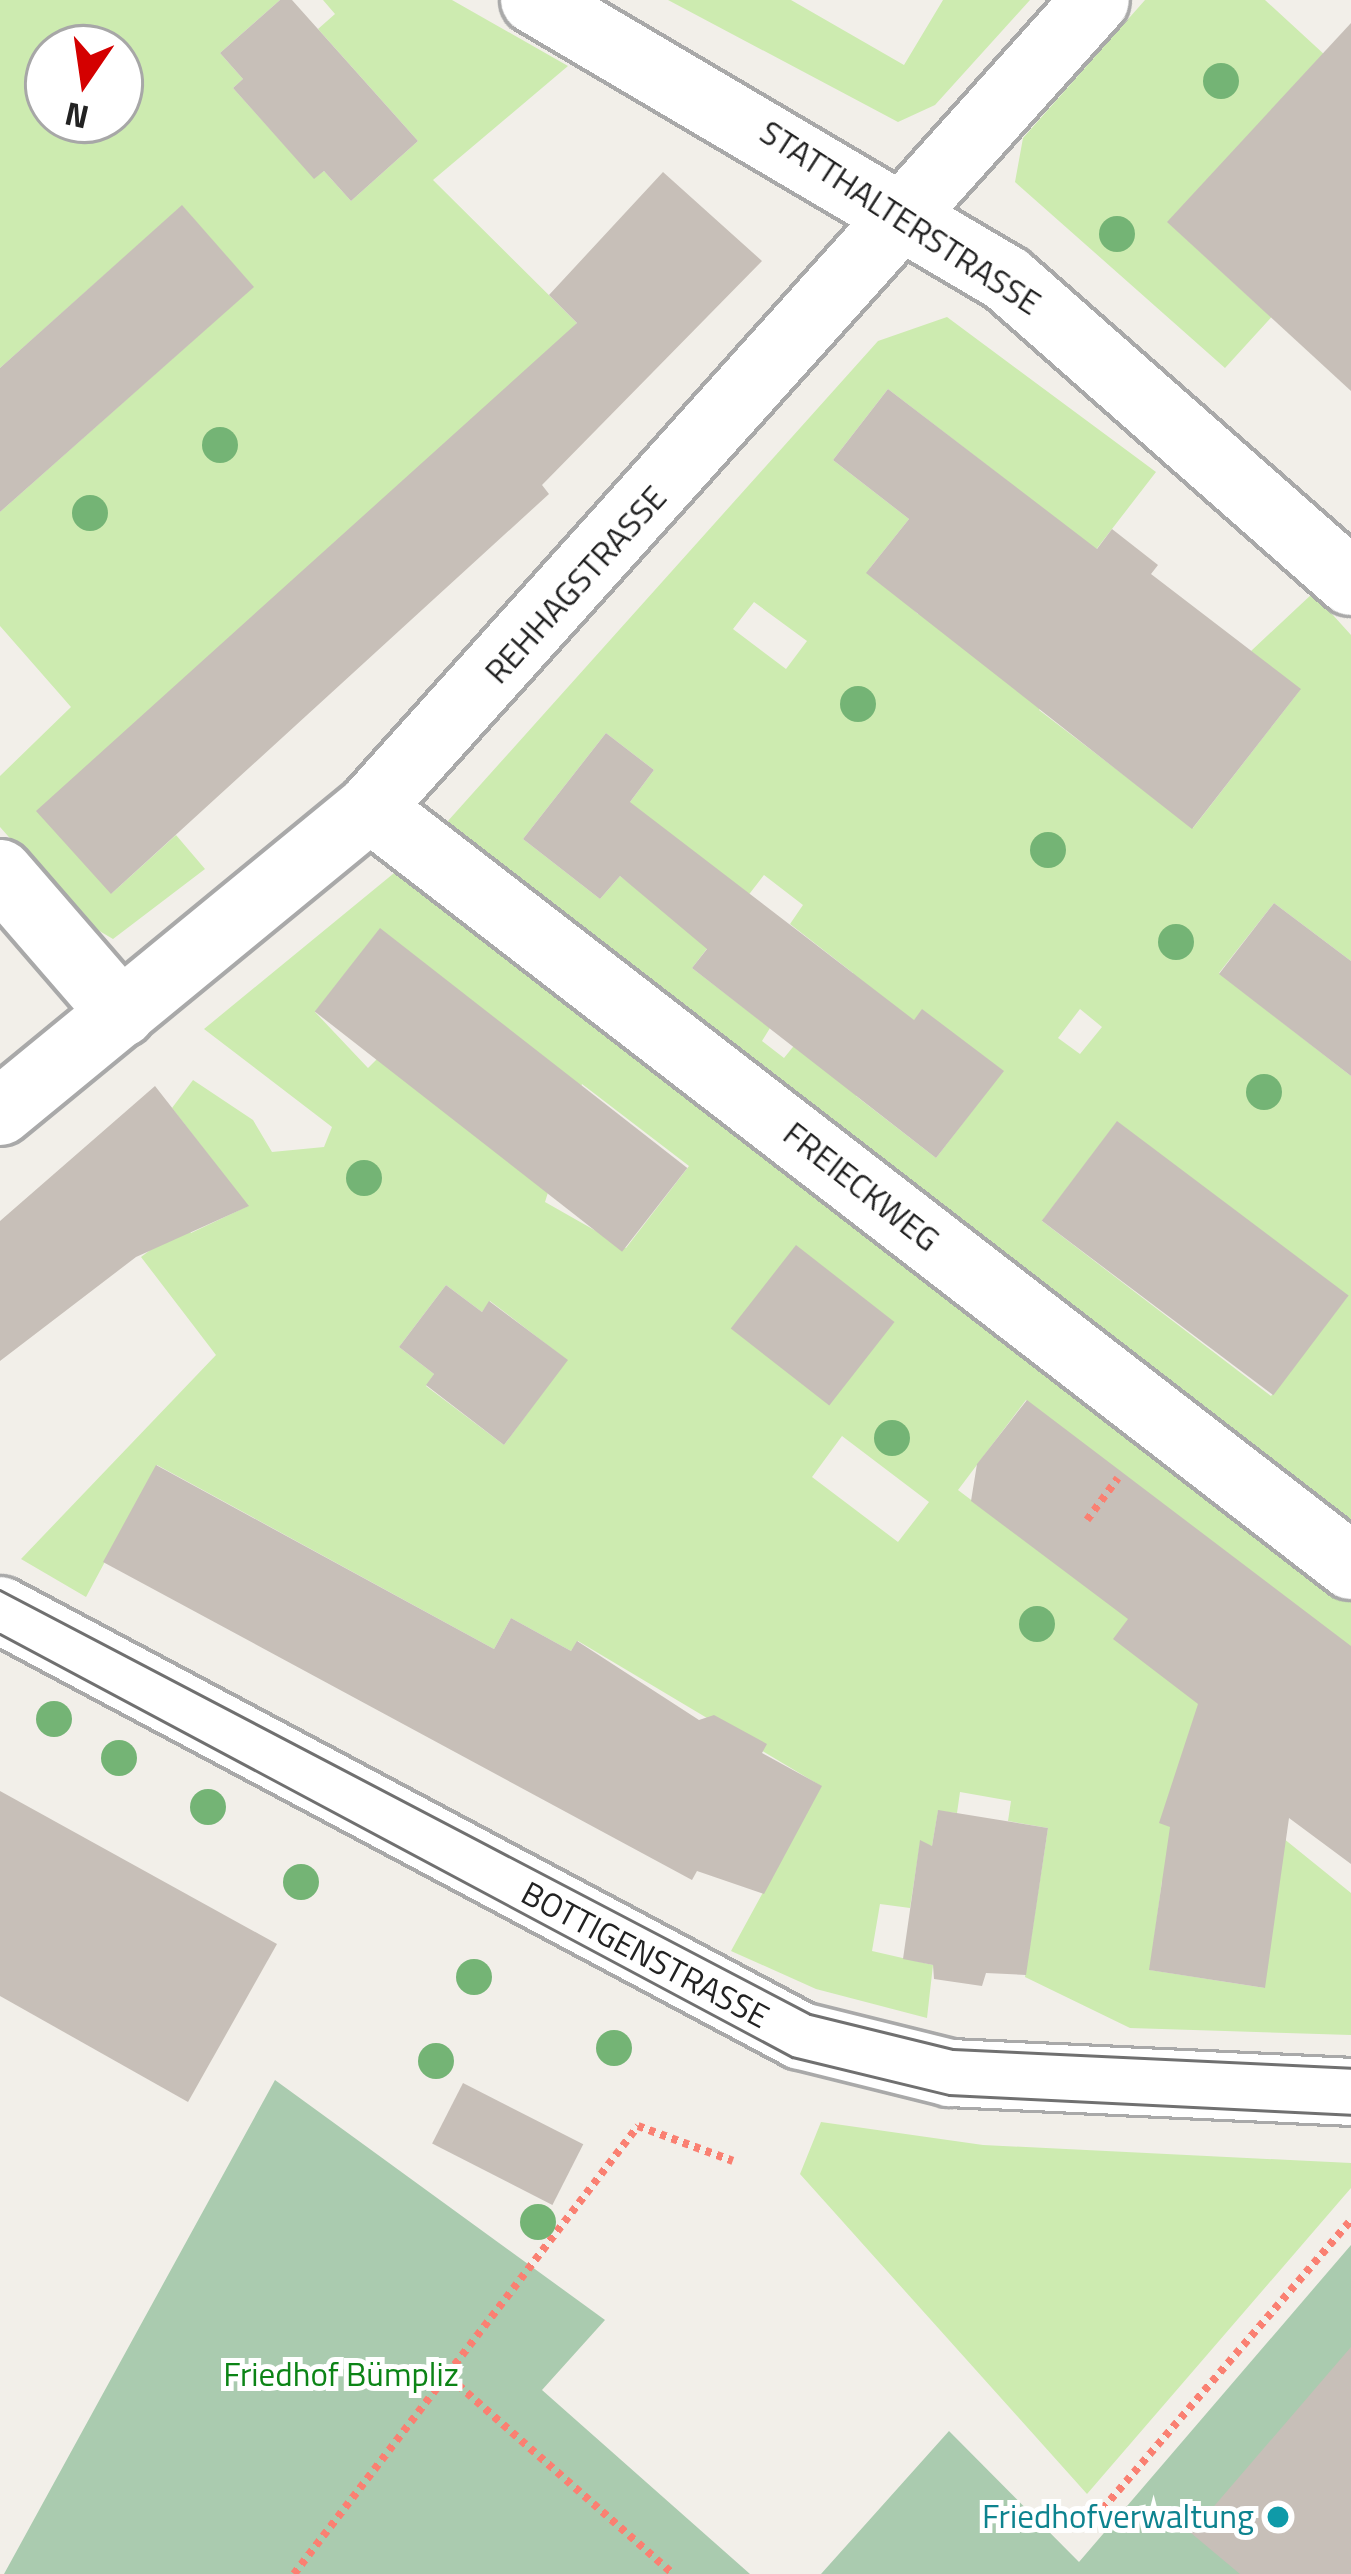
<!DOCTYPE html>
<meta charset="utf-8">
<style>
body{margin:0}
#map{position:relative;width:1351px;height:2574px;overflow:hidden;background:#f2efe9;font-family:"Titillium Web",sans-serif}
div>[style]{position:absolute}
.grass>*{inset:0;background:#cdebb0}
.cemetery>*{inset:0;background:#aacbaf}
.building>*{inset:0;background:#c7bfb8;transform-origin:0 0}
.path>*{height:8px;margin-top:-4px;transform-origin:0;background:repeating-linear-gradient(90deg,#fa8072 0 6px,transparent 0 12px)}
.roads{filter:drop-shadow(3px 0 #a9a9a9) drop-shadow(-3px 0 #a9a9a9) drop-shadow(0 3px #a9a9a9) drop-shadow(0 -3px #a9a9a9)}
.minor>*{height:66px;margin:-33px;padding:0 33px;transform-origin:33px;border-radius:33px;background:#fff}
.tertiary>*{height:66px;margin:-33px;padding:0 33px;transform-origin:33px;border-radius:33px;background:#fff}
.tram>*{height:3px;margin:-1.5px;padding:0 1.5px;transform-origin:1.5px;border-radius:1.5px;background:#707070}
.trees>*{width:36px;height:36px;margin:-18px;border-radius:50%;background:#74b475}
.dots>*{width:33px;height:33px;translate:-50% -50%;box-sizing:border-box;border:6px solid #fff;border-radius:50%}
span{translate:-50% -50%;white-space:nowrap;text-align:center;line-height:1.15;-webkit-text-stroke:10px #fff;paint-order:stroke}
.street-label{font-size:33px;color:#222}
.park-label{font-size:33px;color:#0c8416}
.culture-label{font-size:33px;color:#0d838f}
.right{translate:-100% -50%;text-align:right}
.north{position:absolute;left:24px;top:24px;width:120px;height:120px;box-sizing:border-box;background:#fff;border:3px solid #a7a7a7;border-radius:50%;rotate:193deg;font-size:33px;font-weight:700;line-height:48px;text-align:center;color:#222}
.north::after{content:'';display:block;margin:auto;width:42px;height:54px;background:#d40000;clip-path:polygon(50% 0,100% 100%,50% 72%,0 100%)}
</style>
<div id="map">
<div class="grass">
<i style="clip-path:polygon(evenodd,0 0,280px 0,220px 53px,243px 79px,233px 88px,314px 178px,324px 171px,351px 201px,418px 141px,318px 29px,335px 14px,323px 0,452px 0,568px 66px,433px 180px,577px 323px,111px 894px,176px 835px,205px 869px,113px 939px,84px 922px,0 827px,0 776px,71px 707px,0 626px,0 512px,253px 287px,182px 206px,0 368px,0 0,48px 48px,120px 48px,120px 120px,48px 120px,48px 48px)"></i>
<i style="clip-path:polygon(668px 0,791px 0,904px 65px,943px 0,1030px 0,935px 105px,898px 122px)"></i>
<i style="clip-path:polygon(1145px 0,1265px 0,1351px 79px,1168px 222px,1260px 307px,1351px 230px,1225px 368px,1015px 182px,1023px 138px)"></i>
<i style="clip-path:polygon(evenodd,947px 317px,1156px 472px,1071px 582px,1112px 615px,1039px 710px,1193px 828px,1300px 690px,1251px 651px,1313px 593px,1351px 635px,1351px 961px,1274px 903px,1219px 973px,1351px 1076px,1351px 1528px,447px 822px,878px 341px,947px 317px,888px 389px,1010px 483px,918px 614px,870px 568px,909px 519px,833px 460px,888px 389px,947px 317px,754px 602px,807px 641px,786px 669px,733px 629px,754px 602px,947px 317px,606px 733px,654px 770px,630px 802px,637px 889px,620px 876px,600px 899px,523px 839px,606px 733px,947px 317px,764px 875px,803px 905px,790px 924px,853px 973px,784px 1058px,762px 1041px,770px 1028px,692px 968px,764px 875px,947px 317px,1080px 1009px,1102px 1027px,1080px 1054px,1058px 1038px,1080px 1009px,947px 317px,922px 1010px,1003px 1071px,936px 1158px,856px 1096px,922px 1010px,947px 317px,1117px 1122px,1347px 1297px,1271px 1396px,1042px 1221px,1117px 1122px)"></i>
<i style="clip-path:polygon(evenodd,399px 869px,1351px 1601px,1351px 1655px,1241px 1804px,1351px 1893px,1351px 2035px,1130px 2028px,1025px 1977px,1048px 1828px,1008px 1821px,1011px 1801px,960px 1792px,957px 1813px,938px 1811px,932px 1846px,920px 1843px,910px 1908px,880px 1904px,872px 1951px,933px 1965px,927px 2018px,816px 1989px,731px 1951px,821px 1786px,578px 1641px,571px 1651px,511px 1618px,494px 1649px,157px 1465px,86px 1597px,21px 1559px,216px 1355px,141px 1257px,185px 1224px,191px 1233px,248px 1206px,172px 1108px,193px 1080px,253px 1120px,272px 1152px,324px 1147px,332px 1127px,204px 1029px,399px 869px,380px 929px,452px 1116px,377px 1059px,368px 1068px,315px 1012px,380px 929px,399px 869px,582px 1084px,689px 1166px,626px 1248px,545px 1202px,582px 1084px,399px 869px,446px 1285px,482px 1312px,490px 1301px,567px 1360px,504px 1445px,426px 1386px,434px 1374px,399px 1347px,446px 1285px,399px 869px,1026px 1400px,1108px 1463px,1040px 1552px,958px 1490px,1026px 1400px,399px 869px,842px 1436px,929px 1502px,898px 1542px,812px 1477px,842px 1436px,399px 869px,1162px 1881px,1265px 1988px,1150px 1970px,1162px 1881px)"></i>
<i style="clip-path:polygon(821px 2122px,983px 2145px,1351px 2163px,1351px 2188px,1087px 2494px,800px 2174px)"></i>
</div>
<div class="cemetery">
<i style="clip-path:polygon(275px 2080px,605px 2320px,542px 2390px,750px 2574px,4px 2574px)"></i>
<i style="clip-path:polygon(1351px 2245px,1351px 2574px,821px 2574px,949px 2431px,1079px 2562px)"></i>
</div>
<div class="building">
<i style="clip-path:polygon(280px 0,292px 0,418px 141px,351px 201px,324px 171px,314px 179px,233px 88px,243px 79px,220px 53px)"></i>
<i style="clip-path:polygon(1351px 23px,1351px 391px,1167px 222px)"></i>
<i style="clip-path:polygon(663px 172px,762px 261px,542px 485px,549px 494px,111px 894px,36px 811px,577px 323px,549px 295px)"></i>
<i style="clip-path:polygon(182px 205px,254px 287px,0 512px,0 368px)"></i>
<i style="clip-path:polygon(888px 389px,1097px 549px,1112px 529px,1158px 565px,1151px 574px,1301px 689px,1192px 829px,866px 573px,909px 519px,833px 460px)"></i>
<i style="clip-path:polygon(606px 733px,654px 770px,630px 802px,914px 1020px,922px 1009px,1004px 1071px,936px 1158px,692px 968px,707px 949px,620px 876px,600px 899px,523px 839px)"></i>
<i style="clip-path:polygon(1274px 903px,1351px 961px,1351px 1076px,1219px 974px)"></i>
<i style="left:380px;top:928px;width:390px;height:106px;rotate:38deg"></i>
<i style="clip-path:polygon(155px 1086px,249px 1206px,136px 1257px,0 1361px,0 1221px)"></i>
<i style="left:1117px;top:1121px;width:290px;height:125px;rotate:37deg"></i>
<i style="left:796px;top:1245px;width:125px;height:106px;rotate:38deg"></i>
<i style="clip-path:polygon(446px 1285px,482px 1312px,489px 1301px,568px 1360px,504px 1445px,426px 1385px,434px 1374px,399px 1347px)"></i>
<i style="clip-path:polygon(1027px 1400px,1351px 1646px,1351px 1864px,1289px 1818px,1265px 1988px,1149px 1970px,1170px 1827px,1159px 1823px,1198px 1704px,1113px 1639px,1128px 1619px,971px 1501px,977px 1464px)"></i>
<i style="clip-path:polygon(156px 1465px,494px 1649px,511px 1618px,571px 1651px,577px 1641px,699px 1720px,714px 1715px,767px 1744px,762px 1753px,822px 1786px,764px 1894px,697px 1871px,692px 1880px,103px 1562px)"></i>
<i style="clip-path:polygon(0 1791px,277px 1944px,188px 2102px,0 1996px)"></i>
<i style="clip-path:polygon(938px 1810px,1048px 1828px,1026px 1975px,986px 1973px,982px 1986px,934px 1979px,933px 1965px,903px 1959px,920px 1840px,932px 1846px)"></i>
<i style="left:463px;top:2083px;width:135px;height:68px;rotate:27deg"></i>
<i style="clip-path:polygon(1351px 2347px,1351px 2574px,1240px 2574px,1191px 2533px)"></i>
</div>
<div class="path">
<i style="left:1087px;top:1520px;width:52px;rotate:-53.6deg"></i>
<i style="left:449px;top:2377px;width:298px;rotate:41.3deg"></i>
<i style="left:1087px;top:2527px;width:405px;rotate:-49.3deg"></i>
<i style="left:294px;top:2574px;width:565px;rotate:-52.48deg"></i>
<i style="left:638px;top:2126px;width:101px;rotate:20.2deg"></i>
</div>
<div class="roads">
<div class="minor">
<i style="left:534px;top:0;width:549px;rotate:30.53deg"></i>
<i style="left:1007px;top:279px;width:458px;rotate:41.4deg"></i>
<i style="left:370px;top:808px;width:1240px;rotate:37.69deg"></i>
<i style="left:0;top:873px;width:186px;rotate:49.1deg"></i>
<i style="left:0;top:1112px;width:479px;rotate:-39.4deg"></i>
<i style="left:370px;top:808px;width:1086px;rotate:-48.06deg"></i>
</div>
<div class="tertiary">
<i style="left:0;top:1610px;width:907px;rotate:28.01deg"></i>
<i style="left:801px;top:2036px;width:154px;rotate:13.9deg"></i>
<i style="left:950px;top:2073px;width:401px;rotate:2.7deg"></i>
</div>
</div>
<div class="tram">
<i style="left:0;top:1590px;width:914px;rotate:27.63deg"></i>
<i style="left:810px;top:2014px;width:147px;rotate:13.8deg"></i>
<i style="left:953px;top:2049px;width:398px;rotate:2.7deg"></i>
<i style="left:0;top:1634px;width:898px;rotate:28.11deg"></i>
<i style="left:792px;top:2057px;width:162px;rotate:13.6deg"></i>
<i style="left:949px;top:2095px;width:402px;rotate:2.8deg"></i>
</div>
<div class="trees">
<i style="left:1221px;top:81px"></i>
<i style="left:1117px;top:234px"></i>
<i style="left:220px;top:445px"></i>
<i style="left:90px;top:513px"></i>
<i style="left:858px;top:704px"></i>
<i style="left:1048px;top:850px"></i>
<i style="left:1176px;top:942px"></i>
<i style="left:1264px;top:1092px"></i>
<i style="left:364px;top:1178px"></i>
<i style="left:892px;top:1438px"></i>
<i style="left:1037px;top:1624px"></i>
<i style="left:54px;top:1719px"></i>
<i style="left:119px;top:1758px"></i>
<i style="left:208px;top:1807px"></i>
<i style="left:301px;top:1882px"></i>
<i style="left:474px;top:1977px"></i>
<i style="left:614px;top:2048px"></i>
<i style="left:436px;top:2061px"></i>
<i style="left:538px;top:2222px"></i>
</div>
<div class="dots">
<i style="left:1278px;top:2517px;background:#0f9aa8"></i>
</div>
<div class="street-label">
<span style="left:900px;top:218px;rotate:33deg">STATTHALTERSTRASSE</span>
<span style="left:576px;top:585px;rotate:-48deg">REHHAGSTRASSE</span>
<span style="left:861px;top:1187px;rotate:38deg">FREIECKWEG</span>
<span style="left:645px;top:1955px;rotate:28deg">BOTTIGENSTRASSE</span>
</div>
<div class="park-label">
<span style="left:341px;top:2375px">Friedhof Bümpliz</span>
</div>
<div class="culture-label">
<span class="right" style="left:1254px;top:2517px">Friedhofverwaltung</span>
</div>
<div class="north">N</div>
</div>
